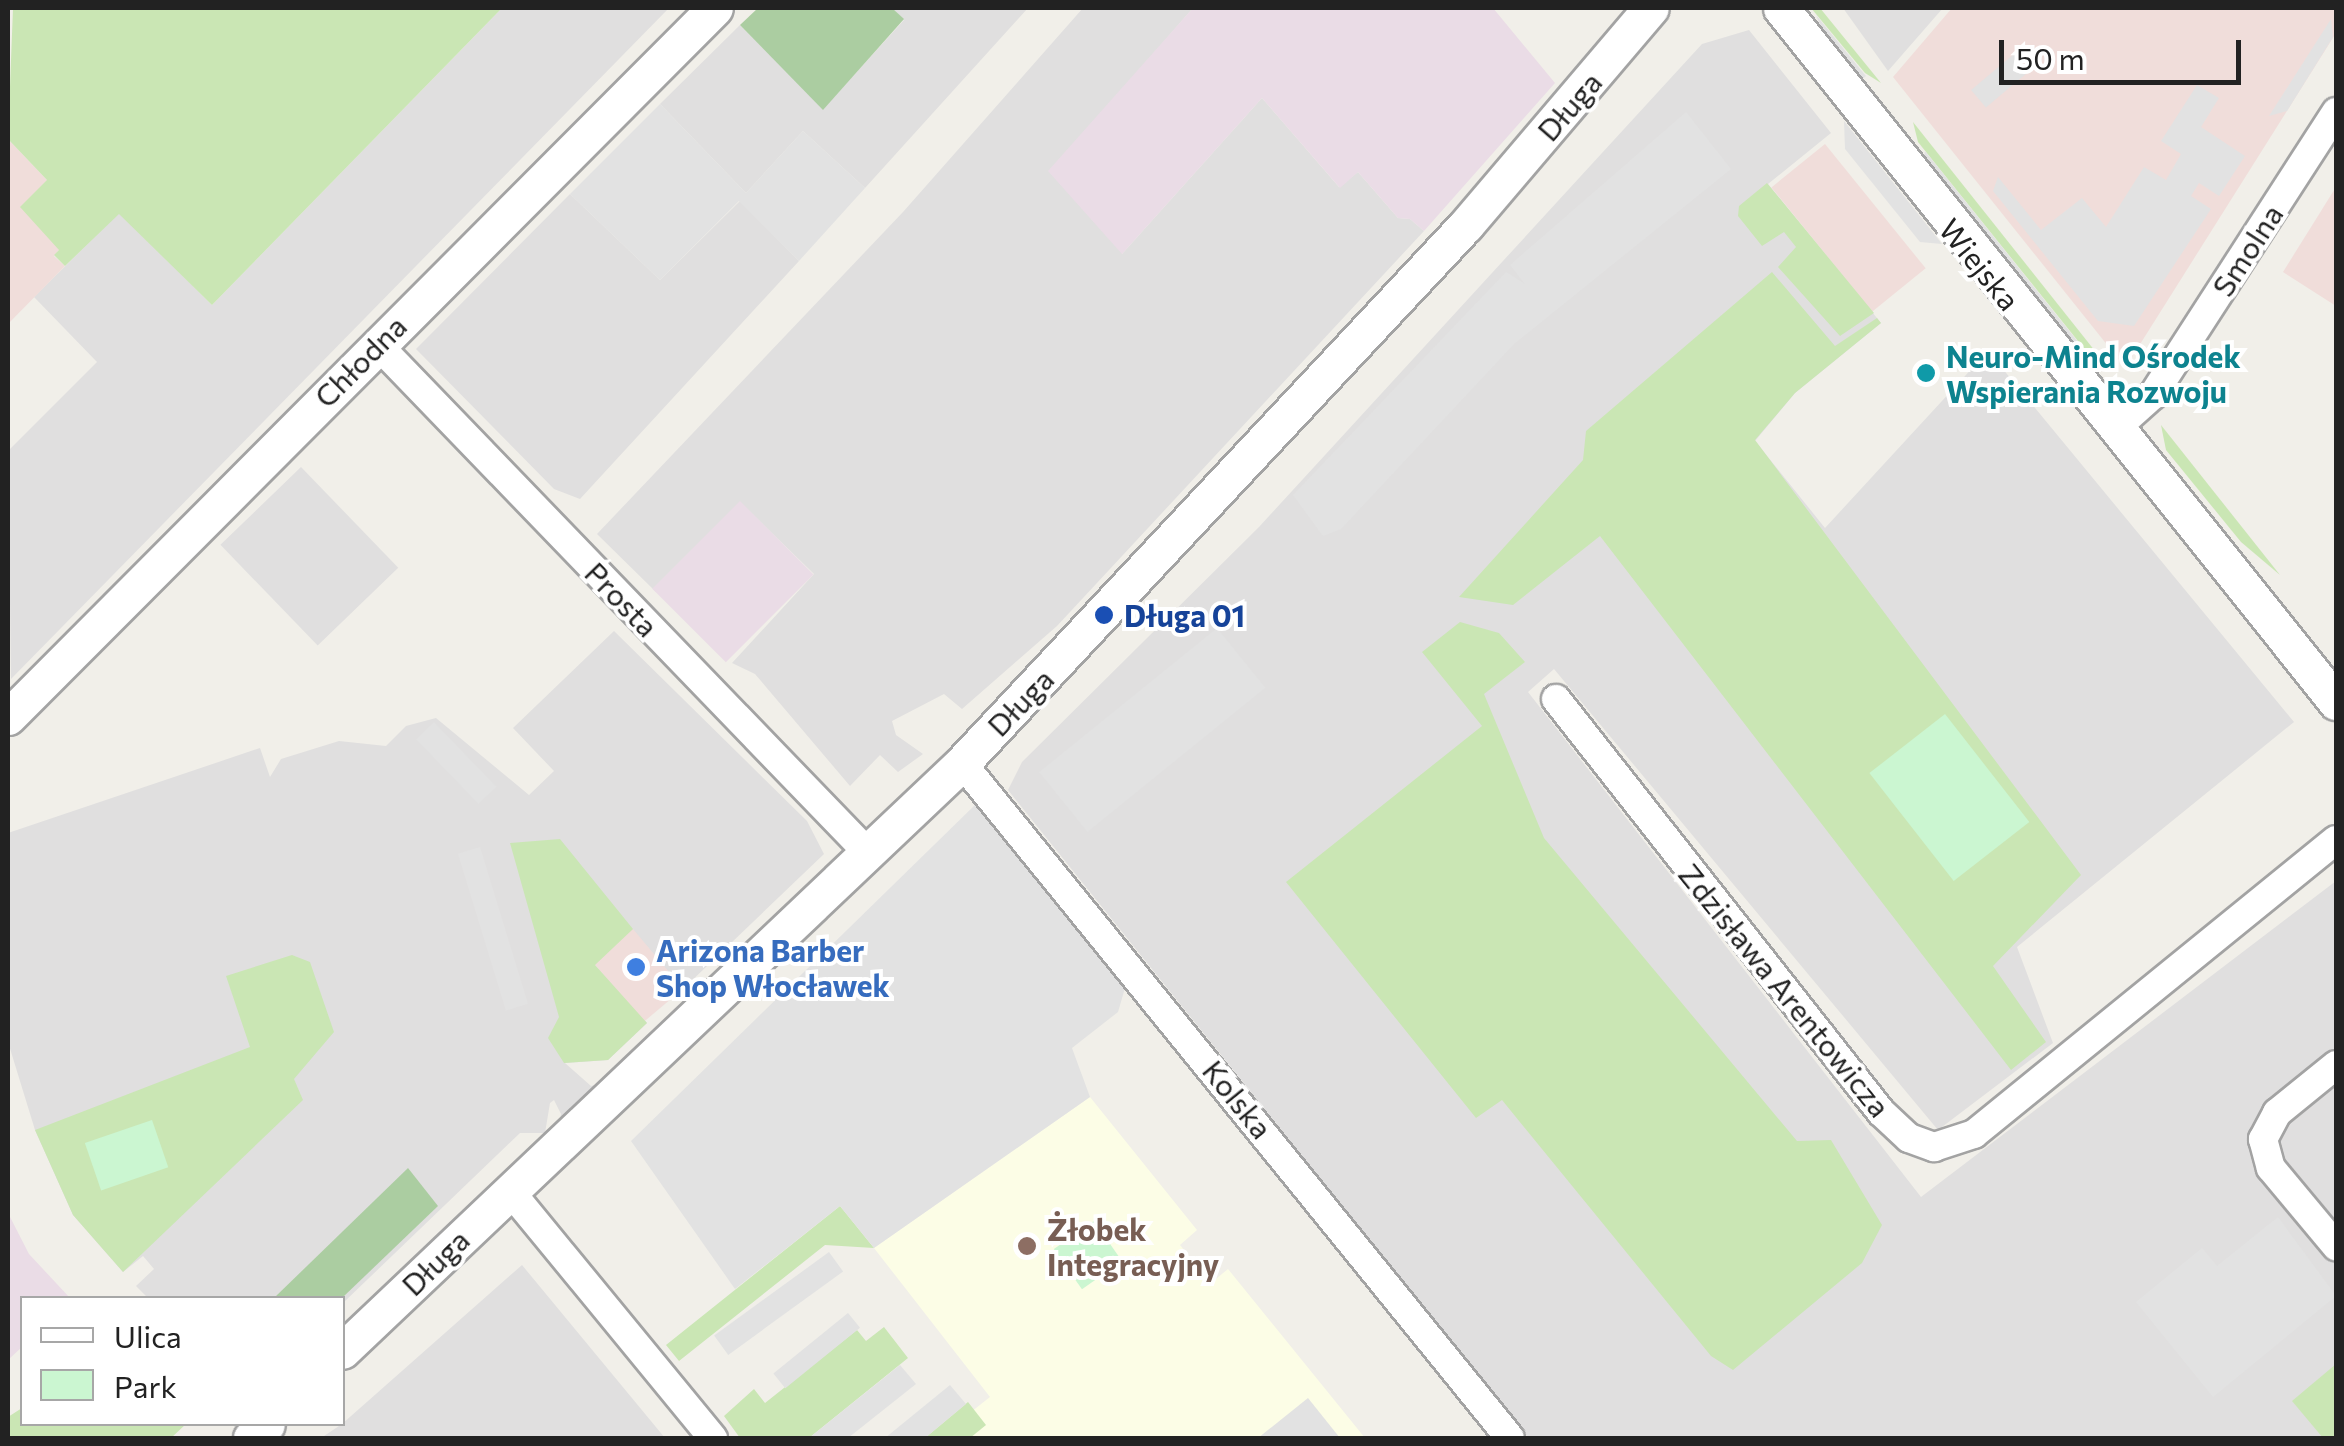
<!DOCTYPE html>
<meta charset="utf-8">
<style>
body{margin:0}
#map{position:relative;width:2344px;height:1446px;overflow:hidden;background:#f1efe9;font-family:Commissioner,sans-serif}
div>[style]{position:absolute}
.residential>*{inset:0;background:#e0dfdf;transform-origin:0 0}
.commercial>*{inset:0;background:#f0ddda;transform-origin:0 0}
.industrial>*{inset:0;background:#eadce6;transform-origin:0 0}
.education>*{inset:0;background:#fcfde6}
.grass>*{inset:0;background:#cae6b4}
.forest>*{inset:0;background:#abcda1}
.park>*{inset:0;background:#cbf6d1;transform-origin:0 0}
.parking>*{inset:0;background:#e2e2e2;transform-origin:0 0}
.roads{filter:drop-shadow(2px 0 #a3a3a3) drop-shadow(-2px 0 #a3a3a3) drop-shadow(0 2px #a3a3a3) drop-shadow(0 -2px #a3a3a3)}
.minor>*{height:28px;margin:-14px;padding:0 14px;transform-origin:14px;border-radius:14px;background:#fff}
.tertiary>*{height:35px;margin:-17.5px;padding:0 17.5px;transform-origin:17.5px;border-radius:17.5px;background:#fff}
.dots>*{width:28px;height:28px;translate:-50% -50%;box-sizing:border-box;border:5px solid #fff;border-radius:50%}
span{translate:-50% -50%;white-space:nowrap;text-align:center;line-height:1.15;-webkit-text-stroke:8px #fff;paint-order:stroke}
.street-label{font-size:30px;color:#222}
.culture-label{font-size:30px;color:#0d838f;font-weight:700}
.left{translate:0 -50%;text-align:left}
.transit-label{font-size:30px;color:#164399;font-weight:700}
.shop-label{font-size:30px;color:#366cbe;font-weight:700}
.education-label{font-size:30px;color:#785e54;font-weight:700}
.frame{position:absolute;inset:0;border:10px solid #222;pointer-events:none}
.legend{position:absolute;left:20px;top:1296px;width:325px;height:130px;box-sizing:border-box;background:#fff;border:2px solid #a7a7a7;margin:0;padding:12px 18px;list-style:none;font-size:30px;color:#222}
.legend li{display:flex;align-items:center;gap:20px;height:50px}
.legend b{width:50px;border:2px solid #a7a7a7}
.scale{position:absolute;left:1999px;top:40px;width:242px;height:45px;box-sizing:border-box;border:5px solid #222;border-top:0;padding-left:12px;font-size:30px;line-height:35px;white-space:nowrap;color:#222;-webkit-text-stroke:8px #fff;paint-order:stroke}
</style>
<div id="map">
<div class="residential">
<i style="clip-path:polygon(502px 8px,669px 8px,11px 679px,8px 451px,97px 362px,34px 297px,119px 213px,212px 305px)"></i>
<i style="clip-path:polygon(892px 8px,1028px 8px,865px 188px,803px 131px,746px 193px,660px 104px,740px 25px,823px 109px,904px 20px)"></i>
<i style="clip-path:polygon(1083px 8px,1193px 8px,1138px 71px,1122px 254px,1262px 98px,1339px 187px,1358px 172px,1398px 218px,1410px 219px,1424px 231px,1057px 626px,962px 709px,944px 694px,892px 721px,896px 735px,923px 754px,898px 772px,880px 755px,850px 786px,755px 674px,732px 663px,814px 574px,740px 502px,656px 592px,597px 534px,903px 212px)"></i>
<i style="clip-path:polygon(1843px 8px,1943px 8px,1888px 71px)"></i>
<i style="clip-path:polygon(1749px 30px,1831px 133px,1768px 184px,1881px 323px,1795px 393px,1755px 441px,1825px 528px,1988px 351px,2294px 722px,2017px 947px,2053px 1043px,1938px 1130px,1554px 669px,1528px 692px,1921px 1197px,2336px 881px,2336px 1438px,1529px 1438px,1008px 790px,1022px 762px,1259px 527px,1702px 44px)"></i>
<i style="clip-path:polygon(570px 194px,660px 280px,740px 201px,799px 261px,580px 499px,554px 489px,416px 349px)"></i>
<i style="left:301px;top:467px;width:140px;height:112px;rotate:46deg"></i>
<i style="clip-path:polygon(614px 631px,807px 821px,824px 854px,683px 989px,633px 930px,595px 965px,647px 1023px,608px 1060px,565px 1063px,591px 1086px,606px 1082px,558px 1128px,561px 1114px,554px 1100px,550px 1103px,545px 1133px,520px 1133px,343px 1303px,148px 1298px,136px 1286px,154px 1269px,143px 1256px,123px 1272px,73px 1215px,35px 1130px,8px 1042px,8px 833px,260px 748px,270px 777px,281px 759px,339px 741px,386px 746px,406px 726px,436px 718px,529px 795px,554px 771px,513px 728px)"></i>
<i style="clip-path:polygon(522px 1265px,665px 1438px,321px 1438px,342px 1424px)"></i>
</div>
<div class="commercial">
<i style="clip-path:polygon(1952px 8px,2336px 8px,2336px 33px,2132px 357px,2120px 361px,1893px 77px)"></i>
<i style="clip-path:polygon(8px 139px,47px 180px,59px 250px,54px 256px,65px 266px,8px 324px)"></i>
<i style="left:1825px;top:144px;width:160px;height:69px;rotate:51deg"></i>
<i style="clip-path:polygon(2336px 187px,2336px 306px,2283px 272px)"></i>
<i style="left:633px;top:929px;width:78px;height:52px;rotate:50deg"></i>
</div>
<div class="industrial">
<i style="clip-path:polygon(1193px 8px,1493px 8px,1555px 83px,1424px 231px,1410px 219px,1398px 218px,1358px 172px,1340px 188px,1262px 98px,1122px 254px,1048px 171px)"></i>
<i style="left:740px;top:501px;width:104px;height:124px;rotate:45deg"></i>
<i style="clip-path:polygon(8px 1213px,29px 1254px,70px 1298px,22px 1298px,22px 1347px,8px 1360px)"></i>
</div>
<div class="education">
<i style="clip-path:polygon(1090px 1097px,1197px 1230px,1180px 1245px,1204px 1275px,1211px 1283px,1228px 1269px,1365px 1438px,938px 1438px,990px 1397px,874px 1248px)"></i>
</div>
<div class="grass">
<i style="clip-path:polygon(13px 8px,502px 8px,212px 305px,119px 214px,65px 266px,54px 255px,59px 250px,20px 207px,47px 180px,8px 139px)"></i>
<i style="clip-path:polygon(1811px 8px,1820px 8px,1881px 83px,1865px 73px)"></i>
<i style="clip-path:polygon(1913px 122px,2095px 351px,2090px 356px,1918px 142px)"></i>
<i style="clip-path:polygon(1767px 183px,1874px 313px,1840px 336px,1778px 267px,1796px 247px,1784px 232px,1762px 246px,1738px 216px,1739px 206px)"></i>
<i style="clip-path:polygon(1772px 272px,1835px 346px,1877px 318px,1881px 323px,1795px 393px,1755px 440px,2081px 875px,1993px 966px,2046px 1042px,2011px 1070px,1600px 536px,1513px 605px,1459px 597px,1583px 460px,1586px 431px)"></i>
<i style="clip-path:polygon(2161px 425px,2280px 575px,2241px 542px,2166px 450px)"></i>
<i style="clip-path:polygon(1460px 622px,1499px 633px,1525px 662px,1484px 694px,1544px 838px,1797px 1141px,1831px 1140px,1882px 1225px,1862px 1263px,1733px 1370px,1711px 1356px,1502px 1100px,1476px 1118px,1286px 882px,1482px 726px,1422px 652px)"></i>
<i style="clip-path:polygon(560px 839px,633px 929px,595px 965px,647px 1023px,608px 1060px,564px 1063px,548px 1038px,559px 1017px,510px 843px)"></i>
<i style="clip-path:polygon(292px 955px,310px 962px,334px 1032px,294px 1079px,303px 1100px,123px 1272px,73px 1215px,35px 1130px,250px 1047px,226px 976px)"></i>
<i style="clip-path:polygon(840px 1206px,874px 1248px,825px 1245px,679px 1361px,666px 1345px)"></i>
<i style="clip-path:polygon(884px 1327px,908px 1358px,809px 1438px,740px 1438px,724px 1416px,754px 1389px,765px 1403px,857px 1330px,866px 1341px)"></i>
<i style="clip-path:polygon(2336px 1364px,2336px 1438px,2323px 1438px,2292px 1401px)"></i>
<i style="clip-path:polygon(968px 1402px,986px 1425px,970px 1438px,925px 1438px)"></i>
<i style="clip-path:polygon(22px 1408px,22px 1424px,186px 1424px,171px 1438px,8px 1438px,8px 1417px)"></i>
</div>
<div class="forest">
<i style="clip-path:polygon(758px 8px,892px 8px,904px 19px,823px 110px,740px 25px)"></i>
<i style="clip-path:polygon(408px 1168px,438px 1206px,342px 1298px,274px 1298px)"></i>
</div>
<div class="park">
<i style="left:1945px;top:714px;width:137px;height:96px;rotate:52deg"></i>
<i style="left:152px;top:1120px;width:50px;height:71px;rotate:71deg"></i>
<i style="left:1094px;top:1221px;width:49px;height:49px;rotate:55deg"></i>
</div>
<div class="parking">
<i style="clip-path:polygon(1816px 15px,1866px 76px,1857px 83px,1829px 47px)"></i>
<i style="clip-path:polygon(2331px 19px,2333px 37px,2287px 111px,2269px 116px)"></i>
<i style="left:2014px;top:54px;width:23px;height:56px;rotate:50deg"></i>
<i style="clip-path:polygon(2197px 85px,2219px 98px,2201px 127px,2245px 156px,2219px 196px,2199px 183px,2191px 196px,2211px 209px,2134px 326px,2098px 321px,1993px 191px,1998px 177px,2041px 230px,2082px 198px,2106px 227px,2144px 167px,2166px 180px,2181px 154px,2161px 141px)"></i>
<i style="clip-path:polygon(660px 104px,746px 193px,803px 131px,865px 188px,799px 261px,739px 201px,660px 280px,570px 194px)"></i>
<i style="clip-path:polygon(1686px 112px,1731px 169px,1514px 344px,1341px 529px,1323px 536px,1293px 495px,1506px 272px,1525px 284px,1510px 265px)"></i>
<i style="clip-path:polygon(1844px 121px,1942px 244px,1920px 242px,1845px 149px)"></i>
<i style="clip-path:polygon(1925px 151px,2087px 353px,2066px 341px,1922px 164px)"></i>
<i style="left:1217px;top:628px;width:77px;height:229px;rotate:51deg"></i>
<i style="left:434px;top:722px;width:90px;height:25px;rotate:46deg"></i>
<i style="clip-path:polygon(977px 803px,1125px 988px,1118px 1012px,1072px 1048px,1090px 1097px,874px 1248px,840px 1206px,735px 1289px,631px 1141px)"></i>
<i style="left:480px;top:847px;width:164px;height:23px;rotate:73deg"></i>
<i style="clip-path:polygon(2278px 1217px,2336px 1296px,2213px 1397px,2136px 1302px,2202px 1248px,2217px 1266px)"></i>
<i style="left:829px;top:1252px;width:24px;height:142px;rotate:54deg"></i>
<i style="left:848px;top:1313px;width:19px;height:96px;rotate:51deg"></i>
<i style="clip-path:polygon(900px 1365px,916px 1384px,848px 1438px,809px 1438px)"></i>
<i style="clip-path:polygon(950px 1385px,966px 1404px,925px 1438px,885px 1438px)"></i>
<i style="clip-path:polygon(1308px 1398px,1340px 1438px,1258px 1438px)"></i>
</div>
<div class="roads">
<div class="minor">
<i style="left:377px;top:344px;width:707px;rotate:46.03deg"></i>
<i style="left:2115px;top:429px;width:51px;rotate:-41.8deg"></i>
<i style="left:2153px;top:395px;width:337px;rotate:-57.1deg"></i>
<i style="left:1556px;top:699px;width:526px;rotate:51.8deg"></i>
<i style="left:1881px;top:1112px;width:38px;rotate:43deg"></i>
<i style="left:1909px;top:1138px;width:27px;rotate:20deg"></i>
<i style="left:1934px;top:1147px;width:42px;rotate:-18deg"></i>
<i style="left:1974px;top:1134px;width:466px;rotate:-39.1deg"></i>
<i style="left:962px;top:763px;width:869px;rotate:50.93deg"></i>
<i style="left:2336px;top:1065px;width:76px;rotate:140.9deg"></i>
<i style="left:2277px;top:1113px;width:30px;rotate:118deg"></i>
<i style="left:2263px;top:1139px;width:30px;rotate:75deg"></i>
<i style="left:2271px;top:1168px;width:102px;rotate:50.2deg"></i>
<i style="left:510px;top:1191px;width:320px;rotate:50.6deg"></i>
</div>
<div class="tertiary">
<i style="left:1781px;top:8px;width:889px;rotate:51.35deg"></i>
<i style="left:8px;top:717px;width:1001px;rotate:-45.08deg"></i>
<i style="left:342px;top:1351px;width:854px;rotate:-43.48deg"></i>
<i style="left:962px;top:763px;width:737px;rotate:-46.87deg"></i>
<i style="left:1466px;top:225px;width:285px;rotate:-49.6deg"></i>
<i style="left:251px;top:1438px;width:21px;rotate:-41deg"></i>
</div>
</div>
<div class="dots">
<i style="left:1926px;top:373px;background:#0f9aa8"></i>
<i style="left:1104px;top:615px;background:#1a4fb4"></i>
<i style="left:636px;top:967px;background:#3f7fe0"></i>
<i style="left:1027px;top:1246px;background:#8d6e63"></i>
</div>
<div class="street-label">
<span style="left:1569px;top:106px;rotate:-49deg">Długa</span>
<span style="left:2247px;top:250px;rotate:-57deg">Smolna</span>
<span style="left:1980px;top:264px;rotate:51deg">Wiejska</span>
<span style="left:360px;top:361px;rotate:-45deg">Chłodna</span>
<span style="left:622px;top:599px;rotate:46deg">Prosta</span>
<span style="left:1020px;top:702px;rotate:-46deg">Długa</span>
<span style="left:1785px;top:990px;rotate:51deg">Zdzisława Arentowicza</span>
<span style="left:1238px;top:1099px;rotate:51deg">Kolska</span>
<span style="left:435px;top:1262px;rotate:-44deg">Długa</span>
</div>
<div class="culture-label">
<span class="left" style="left:1946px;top:373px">Neuro-Mind Ośrodek<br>Wspierania Rozwoju</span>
</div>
<div class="transit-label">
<span class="left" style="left:1124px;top:615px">Długa 01</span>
</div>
<div class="shop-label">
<span class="left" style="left:656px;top:967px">Arizona Barber<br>Shop Włocławek</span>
</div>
<div class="education-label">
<span class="left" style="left:1047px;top:1246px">Żłobek<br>Integracyjny</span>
</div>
<div class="frame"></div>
<ul class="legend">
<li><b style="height:12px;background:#fff"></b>Ulica</li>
<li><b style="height:28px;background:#cbf6d1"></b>Park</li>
</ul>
<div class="scale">50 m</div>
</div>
